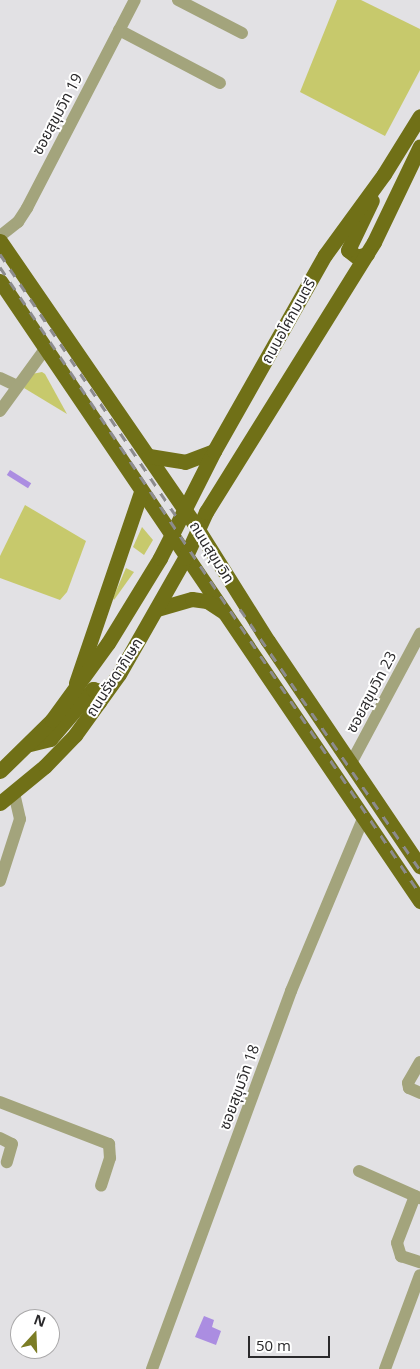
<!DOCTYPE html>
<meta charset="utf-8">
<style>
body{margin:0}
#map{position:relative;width:420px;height:1369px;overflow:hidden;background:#e2e1e4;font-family:"Open Sans","Noto Sans Thai",sans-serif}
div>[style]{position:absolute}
.green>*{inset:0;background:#c7c96c}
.water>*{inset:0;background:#ab8de1;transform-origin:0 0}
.minor>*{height:12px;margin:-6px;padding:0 6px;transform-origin:6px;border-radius:6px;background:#a3a47c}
.major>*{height:15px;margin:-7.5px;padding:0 7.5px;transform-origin:7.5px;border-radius:7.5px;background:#707017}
.rail>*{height:3px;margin-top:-1.5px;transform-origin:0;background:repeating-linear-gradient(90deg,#8c8b8d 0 9px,transparent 0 18px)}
span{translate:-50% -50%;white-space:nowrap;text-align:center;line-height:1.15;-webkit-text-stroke:4px #fff;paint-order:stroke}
.street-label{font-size:15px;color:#2a292b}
.north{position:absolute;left:10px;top:1309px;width:50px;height:50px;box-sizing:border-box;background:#fff;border:1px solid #aaa9aa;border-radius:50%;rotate:20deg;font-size:14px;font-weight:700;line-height:20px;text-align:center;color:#2a292b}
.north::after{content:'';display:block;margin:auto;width:18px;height:22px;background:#7c7d25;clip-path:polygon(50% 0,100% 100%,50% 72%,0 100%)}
.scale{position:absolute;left:248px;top:1336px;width:82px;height:22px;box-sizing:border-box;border:2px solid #2a292b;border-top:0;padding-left:6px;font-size:15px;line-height:18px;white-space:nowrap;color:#2a292b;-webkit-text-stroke:4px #fff;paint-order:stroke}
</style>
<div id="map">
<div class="green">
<i style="clip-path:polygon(337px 0,361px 0,420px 29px,420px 70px,385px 136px,300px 92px)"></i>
<i style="clip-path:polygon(42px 372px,45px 374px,67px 414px,24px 388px,32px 374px)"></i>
<i style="clip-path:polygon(25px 505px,86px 541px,67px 592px,60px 600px,0 578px,0 556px)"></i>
<i style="clip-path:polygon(142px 527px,153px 540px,144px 555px,133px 547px)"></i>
<i style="clip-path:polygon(126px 568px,134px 572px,114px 600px,113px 598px)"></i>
</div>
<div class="water">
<i style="left:10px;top:470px;width:25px;height:6px;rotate:32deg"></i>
<i style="clip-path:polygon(204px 1316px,214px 1320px,212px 1327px,221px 1331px,216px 1345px,195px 1337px)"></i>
</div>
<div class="minor">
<i style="left:178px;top:0;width:72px;rotate:27.3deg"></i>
<i style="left:119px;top:30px;width:114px;rotate:27.7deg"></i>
<i style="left:0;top:236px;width:23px;rotate:-38deg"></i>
<i style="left:18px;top:222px;width:17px;rotate:-57deg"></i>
<i style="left:27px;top:208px;width:234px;rotate:-62.6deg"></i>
<i style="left:0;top:378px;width:19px;rotate:25deg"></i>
<i style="left:0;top:411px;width:77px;rotate:-54deg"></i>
<i style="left:350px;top:765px;width:149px;rotate:-61.9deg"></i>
<i style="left:0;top:881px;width:65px;rotate:-72.1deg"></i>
<i style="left:20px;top:819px;width:27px;rotate:-103deg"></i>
<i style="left:420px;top:1062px;width:24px;rotate:120deg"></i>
<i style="left:408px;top:1083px;width:5px;rotate:79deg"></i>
<i style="left:409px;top:1088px;width:12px;rotate:24deg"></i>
<i style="left:0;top:1102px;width:117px;rotate:21.1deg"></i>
<i style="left:109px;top:1144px;width:14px;rotate:86deg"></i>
<i style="left:110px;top:1158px;width:29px;rotate:108deg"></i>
<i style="left:0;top:1138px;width:13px;rotate:27deg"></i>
<i style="left:12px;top:1144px;width:19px;rotate:106deg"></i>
<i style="left:359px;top:1171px;width:67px;rotate:23.9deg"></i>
<i style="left:415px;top:1196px;width:50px;rotate:111deg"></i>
<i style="left:397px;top:1243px;width:14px;rotate:73deg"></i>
<i style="left:401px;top:1256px;width:20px;rotate:18deg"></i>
<i style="left:152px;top:1369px;width:403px;rotate:-69.8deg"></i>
<i style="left:291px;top:991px;width:186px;rotate:-67.3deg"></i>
<i style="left:385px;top:1369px;width:100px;rotate:-69.6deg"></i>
</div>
<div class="major">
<i style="left:0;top:241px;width:348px;rotate:55.5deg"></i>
<i style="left:197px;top:528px;width:133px;rotate:57.9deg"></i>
<i style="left:268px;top:641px;width:272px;rotate:56deg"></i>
<i style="left:367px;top:254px;width:10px;rotate:163deg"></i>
<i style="left:357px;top:257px;width:11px;rotate:-142deg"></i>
<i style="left:348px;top:250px;width:55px;rotate:-64.4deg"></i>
<i style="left:0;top:281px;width:749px;rotate:55.89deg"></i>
<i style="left:149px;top:456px;width:36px;rotate:9deg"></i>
<i style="left:185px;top:462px;width:31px;rotate:-21deg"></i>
<i style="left:157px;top:609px;width:36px;rotate:-16deg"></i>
<i style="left:192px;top:599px;width:15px;rotate:8deg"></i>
<i style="left:207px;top:601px;width:20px;rotate:33deg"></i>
<i style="left:76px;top:683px;width:202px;rotate:-71.2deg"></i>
<i style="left:30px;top:744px;width:21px;rotate:-14deg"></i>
<i style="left:50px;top:739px;width:66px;rotate:-49.3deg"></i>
<i style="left:93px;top:689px;width:7px;rotate:16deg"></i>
<i style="left:100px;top:691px;width:11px;rotate:95deg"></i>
<i style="left:0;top:771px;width:73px;rotate:-44.4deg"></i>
<i style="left:52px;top:720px;width:95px;rotate:-54deg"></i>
<i style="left:108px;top:643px;width:100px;rotate:-58.5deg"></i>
<i style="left:160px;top:558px;width:120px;rotate:-63.2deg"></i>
<i style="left:214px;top:451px;width:225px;rotate:-60.5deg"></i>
<i style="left:325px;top:255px;width:100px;rotate:-53.9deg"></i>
<i style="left:384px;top:174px;width:68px;rotate:-58.2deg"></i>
<i style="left:0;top:803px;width:58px;rotate:-39.4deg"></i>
<i style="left:45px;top:766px;width:43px;rotate:-45.9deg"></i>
<i style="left:75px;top:735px;width:75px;rotate:-54.2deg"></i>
<i style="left:119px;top:674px;width:133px;rotate:-60.4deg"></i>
<i style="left:185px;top:558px;width:51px;rotate:-65.5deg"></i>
<i style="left:206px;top:512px;width:318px;rotate:-58.1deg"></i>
<i style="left:374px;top:242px;width:106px;rotate:-64.4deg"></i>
</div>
<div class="rail">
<i style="left:0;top:254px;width:316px;rotate:56.1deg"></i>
<i style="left:0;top:267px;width:755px;rotate:56.18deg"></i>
<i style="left:240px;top:609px;width:317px;rotate:55.4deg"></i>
</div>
<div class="street-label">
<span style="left:57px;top:114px;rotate:-62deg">ซอยสุขุมวิท 19</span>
<span style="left:288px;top:321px;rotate:-61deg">ถนนอโศกมนตรี</span>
<span style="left:212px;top:552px;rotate:58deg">ถนนสุขุมวิท</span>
<span style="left:114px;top:677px;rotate:-57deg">ถนนรัชดาภิเษก</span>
<span style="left:371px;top:692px;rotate:-62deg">ซอยสุขุมวิท 23</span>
<span style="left:239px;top:1087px;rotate:-70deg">ซอยสุขุมวิท 18</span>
</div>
<div class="north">N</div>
<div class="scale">50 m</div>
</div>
